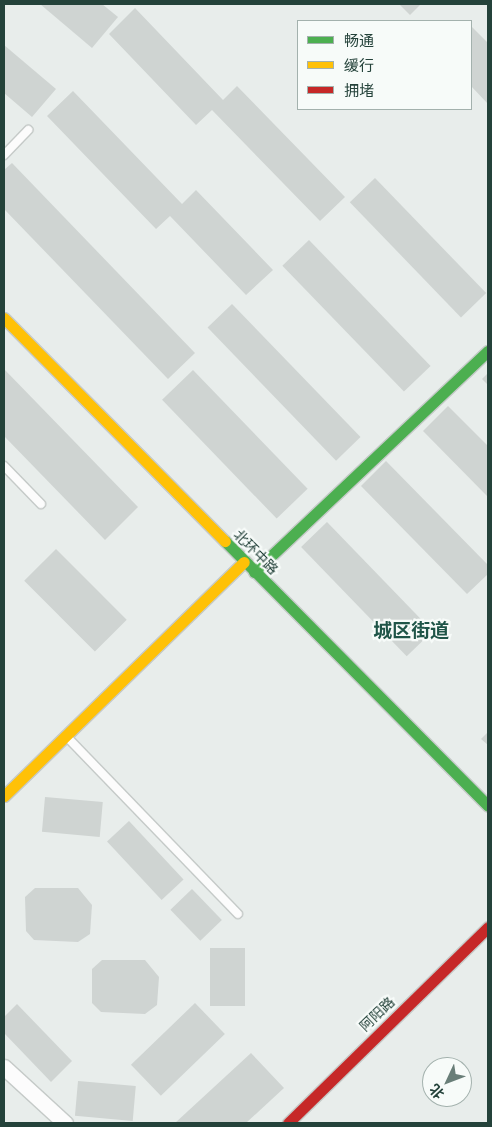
<!DOCTYPE html>
<meta charset="utf-8">
<style>
body{margin:0}
#map{position:relative;width:492px;height:1127px;overflow:hidden;background:#e8edeb;font-family:"Space Grotesk","Noto Sans SC",sans-serif}
div>[style]{position:absolute}
.building>*{inset:0;background:#cfd4d2;transform-origin:0 0}
.roads{filter:drop-shadow(1px 0 #c5cac8) drop-shadow(-1px 0 #c5cac8) drop-shadow(0 1px #c5cac8) drop-shadow(0 -1px #c5cac8)}
.lane>*{height:8px;margin:-4px;padding:0 4px;transform-origin:4px;border-radius:4px;background:#fcfcfc}
.street>*{height:15px;margin:-7.5px;padding:0 7.5px;transform-origin:7.5px;border-radius:7.5px;background:#fcfcfc}
.fast>*{height:11px;margin:-5.5px;padding:0 5.5px;transform-origin:5.5px;border-radius:5.5px;background:#4caf50}
.slow>*{height:11px;margin:-5.5px;padding:0 5.5px;transform-origin:5.5px;border-radius:5.5px;background:#ffc107}
.jam>*{height:11px;margin:-5.5px;padding:0 5.5px;transform-origin:5.5px;border-radius:5.5px;background:#c62828}
span{translate:-50% -50%;white-space:nowrap;text-align:center;line-height:1.15;-webkit-text-stroke:4.5px #f7fbf9;paint-order:stroke}
.street-label{font-size:14px;color:#24423a}
.district-label{font-size:19px;color:#1f5548;font-weight:700}
.frame{position:absolute;inset:0;border:5px solid #24423a;pointer-events:none}
.legend{position:absolute;left:297px;top:20px;width:175px;height:90px;box-sizing:border-box;background:#f7fbf9;border:1px solid #a3b1ad;margin:0;padding:6px 9px;list-style:none;font-size:15px;color:#24423a}
.legend li{display:flex;align-items:center;gap:10px;height:25px}
.legend b{width:25px;border:1px solid #a3b1ad}
.north{position:absolute;left:422px;top:1057px;width:50px;height:50px;box-sizing:border-box;background:#f7fbf9;border:1px solid #a3b1ad;border-radius:50%;rotate:227deg;font-size:14px;font-weight:700;line-height:20px;text-align:center;color:#24423a}
.north::after{content:'';display:block;margin:auto;width:18px;height:22px;background:#697e78;clip-path:polygon(50% 0,100% 100%,50% 72%,0 100%)}
</style>
<div id="map">
<div class="building">
<i style="clip-path:polygon(40px 4px,102px 4px,118px 17px,92px 48px)"></i>
<i style="clip-path:polygon(399px 4px,421px 4px,410px 15px)"></i>
<i style="clip-path:polygon(135px 8px,223px 100px,237px 86px,345px 197px,320px 221px,212px 110px,196px 125px,109px 34px)"></i>
<i style="clip-path:polygon(471px 26px,488px 43px,488px 104px,471px 86px)"></i>
<i style="clip-path:polygon(4px 45px,56px 89px,32px 117px,4px 93px)"></i>
<i style="clip-path:polygon(73px 91px,182px 204px,196px 190px,273px 270px,246px 295px,170px 216px,156px 229px,47px 116px)"></i>
<i style="clip-path:polygon(12px 163px,195px 353px,168px 379px,4px 209px,4px 170px)"></i>
<i style="left:375px;top:178px;width:160px;height:35px;rotate:46deg"></i>
<i style="left:309px;top:240px;width:175px;height:37px;rotate:46deg"></i>
<i style="left:232px;top:304px;width:185px;height:34px;rotate:46deg"></i>
<i style="clip-path:polygon(4px 369px,138px 507px,105px 540px,4px 436px)"></i>
<i style="left:193px;top:370px;width:165px;height:43px;rotate:46deg"></i>
<i style="clip-path:polygon(488px 373px,488px 385px,482px 379px)"></i>
<i style="clip-path:polygon(448px 406px,488px 446px,488px 497px,423px 431px)"></i>
<i style="clip-path:polygon(386px 461px,488px 565px,488px 574px,467px 594px,361px 486px)"></i>
<i style="left:327px;top:522px;width:152px;height:36px;rotate:46deg"></i>
<i style="left:56px;top:549px;width:100px;height:45px;rotate:45deg"></i>
<i style="clip-path:polygon(488px 732px,488px 745px,481px 739px)"></i>
<i style="left:45px;top:797px;width:58px;height:35px;rotate:5deg"></i>
<i style="left:129px;top:821px;width:80px;height:30px;rotate:47deg"></i>
<i style="clip-path:polygon(35px 888px,78px 888px,92px 905px,90px 934px,78px 942px,34px 940px,26px 931px,25px 897px)"></i>
<i style="left:192px;top:889px;width:43px;height:30px;rotate:46deg"></i>
<i style="left:210px;top:948px;width:35px;height:58px"></i>
<i style="clip-path:polygon(102px 960px,145px 960px,159px 977px,157px 1005px,145px 1014px,101px 1012px,92px 1003px,92px 969px)"></i>
<i style="left:195px;top:1003px;width:43px;height:89px;rotate:46deg"></i>
<i style="clip-path:polygon(17px 1004px,72px 1061px,51px 1082px,4px 1033px,4px 1017px)"></i>
<i style="clip-path:polygon(251px 1053px,284px 1088px,246px 1123px,175px 1123px)"></i>
<i style="left:78px;top:1081px;width:58px;height:35px;rotate:5deg"></i>
</div>
<div class="roads">
<div class="lane">
<i style="left:4px;top:155px;width:35px;rotate:-46deg"></i>
<i style="left:4px;top:466px;width:53px;rotate:45.8deg"></i>
<i style="left:67px;top:737px;width:246px;rotate:46deg"></i>
</div>
<div class="street">
<i style="left:4px;top:1067px;width:83px;rotate:42.6deg"></i>
</div>
<div class="fast">
<i style="left:225px;top:541px;width:373px;rotate:45.2deg"></i>
<i style="left:254px;top:572px;width:322px;rotate:-43.4deg"></i>
</div>
<div class="slow">
<i style="left:4px;top:318px;width:314px;rotate:45.3deg"></i>
<i style="left:4px;top:796px;width:335px;rotate:-44.3deg"></i>
</div>
<div class="jam">
<i style="left:288px;top:1123px;width:280px;rotate:-44.4deg"></i>
</div>
</div>
<div class="street-label">
<span style="left:256px;top:552px;rotate:45deg">北环中路</span>
<span style="left:377px;top:1014px;rotate:-44deg">阿阳路</span>
</div>
<div class="district-label">
<span style="left:411px;top:631px">城区街道</span>
</div>
<div class="frame"></div>
<ul class="legend">
<li><b style="height:6px;background:#4caf50"></b>畅通</li>
<li><b style="height:6px;background:#ffc107"></b>缓行</li>
<li><b style="height:6px;background:#c62828"></b>拥堵</li>
</ul>
<div class="north">北</div>
</div>
